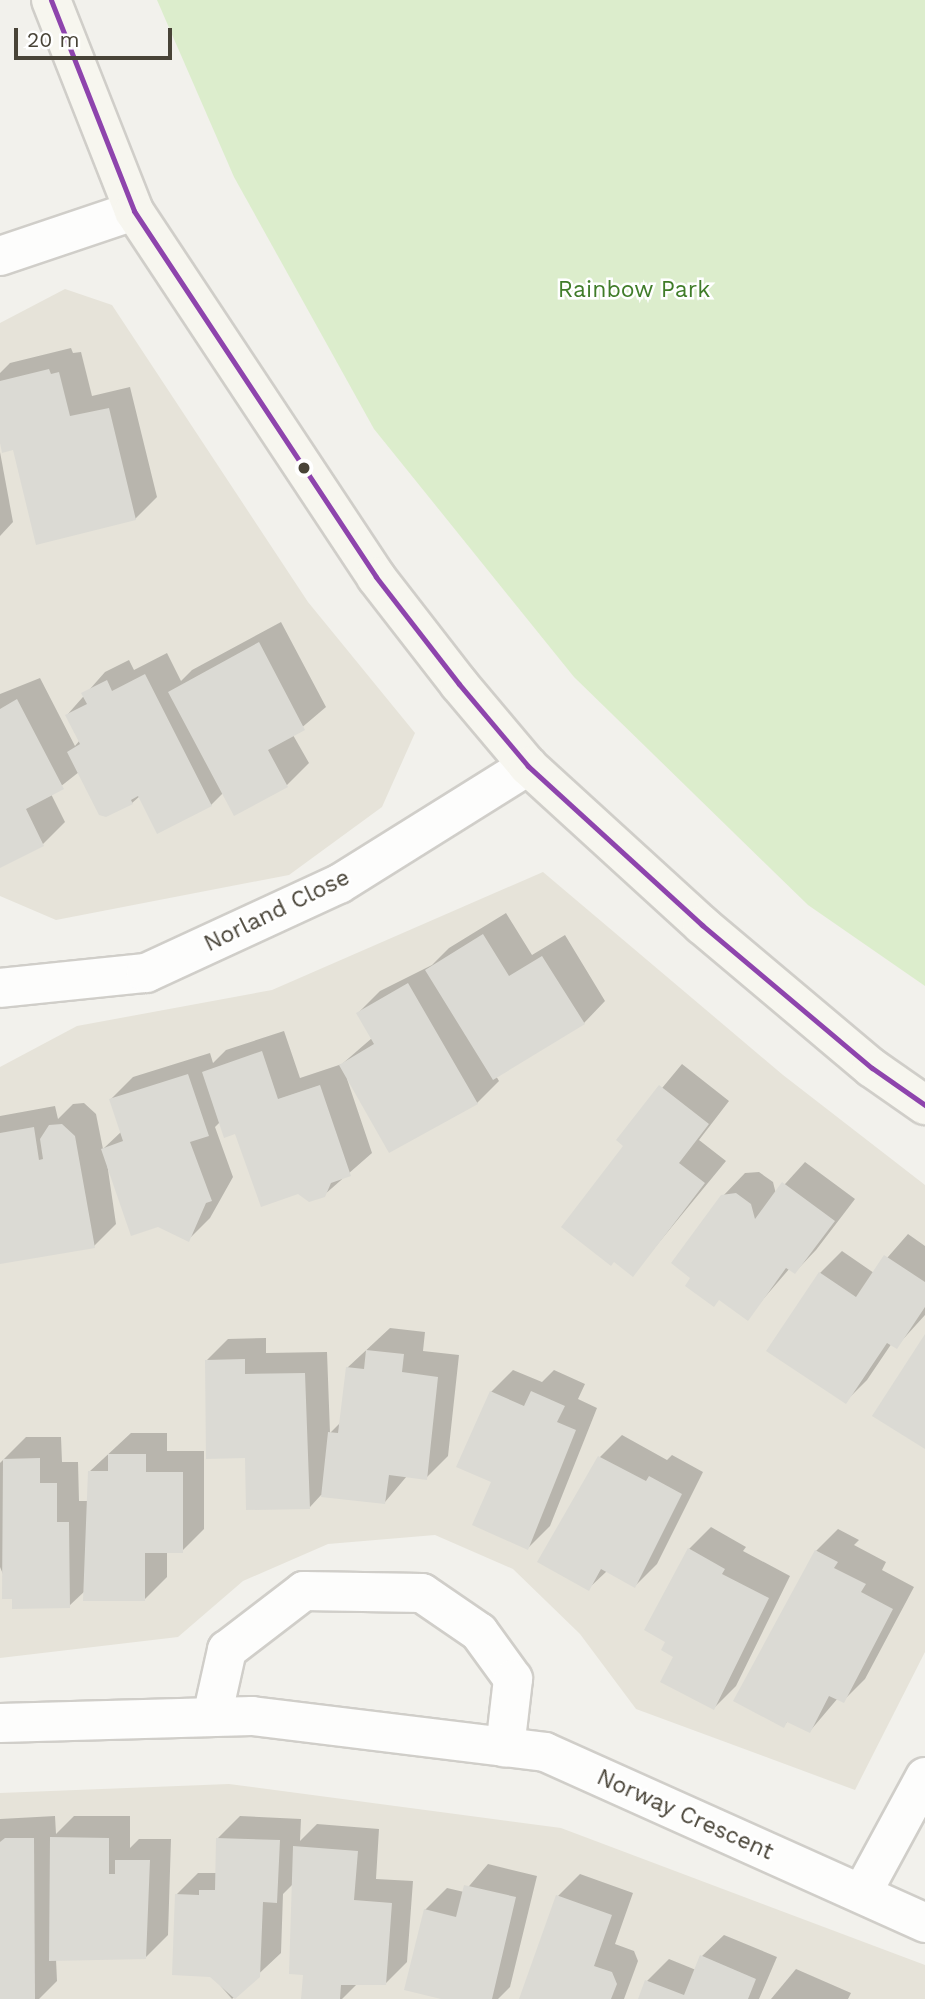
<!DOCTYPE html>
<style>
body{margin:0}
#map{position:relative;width:925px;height:1999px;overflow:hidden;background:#f2f1ec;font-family:"Work Sans",sans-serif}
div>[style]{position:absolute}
.residential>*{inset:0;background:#e6e3d9}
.green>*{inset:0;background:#dcedcc}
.shadow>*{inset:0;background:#0003}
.building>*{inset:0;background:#dbdad4}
.roads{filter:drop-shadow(2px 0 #d0cec9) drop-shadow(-2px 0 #d0cec9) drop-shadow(0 2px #d0cec9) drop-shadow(0 -2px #d0cec9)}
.street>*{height:38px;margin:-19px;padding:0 19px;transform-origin:19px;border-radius:19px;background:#fdfdfc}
.secondary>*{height:38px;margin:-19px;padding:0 19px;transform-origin:19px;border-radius:19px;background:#f7f6ef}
.bus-1>*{height:5px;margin:-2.5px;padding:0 2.5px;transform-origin:2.5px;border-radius:2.5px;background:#8e44ad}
.dots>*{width:19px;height:19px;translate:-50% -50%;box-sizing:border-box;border:4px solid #fff;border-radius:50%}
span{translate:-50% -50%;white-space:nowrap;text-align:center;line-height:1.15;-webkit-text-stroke:5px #fff;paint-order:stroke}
.park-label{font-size:23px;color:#407c29}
.street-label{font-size:23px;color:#484337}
.scale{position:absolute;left:14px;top:28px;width:158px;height:32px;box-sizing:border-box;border:4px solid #484337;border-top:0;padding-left:9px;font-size:21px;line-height:24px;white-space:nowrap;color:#484337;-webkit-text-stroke:5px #fff;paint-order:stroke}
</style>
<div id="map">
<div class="residential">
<i style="clip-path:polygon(65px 289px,112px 305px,308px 602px,415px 733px,382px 807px,289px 875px,56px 920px,0 896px,0 323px)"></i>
<i style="clip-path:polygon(543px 872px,783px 1075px,925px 1185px,925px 1652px,855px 1790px,636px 1709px,580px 1634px,513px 1569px,435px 1535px,328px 1544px,243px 1581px,178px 1637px,0 1658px,0 1067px,77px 1026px,272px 990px)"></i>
<i style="clip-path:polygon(229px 1784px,561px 1828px,925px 1965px,925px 1999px,0 1999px,0 1793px)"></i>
</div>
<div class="green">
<i style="clip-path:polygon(157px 0,925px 0,925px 986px,808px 905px,574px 677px,374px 429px,234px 177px)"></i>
</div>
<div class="shadow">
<i style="clip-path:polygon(71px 348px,73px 353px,81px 352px,92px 396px,130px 387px,157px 497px,135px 519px,0 436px,0 373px,10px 363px)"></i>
<i style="clip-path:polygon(0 452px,13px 522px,0 536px)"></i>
<i style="clip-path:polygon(281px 622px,326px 707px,293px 735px,309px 763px,287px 785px,224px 792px,211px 805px,158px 832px,140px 796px,132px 803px,79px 772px,51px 794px,65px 822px,43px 844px,0 866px,0 694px,40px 678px,75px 746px,80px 740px,67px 715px,105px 672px,129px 660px,134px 670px,167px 653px,181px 681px,192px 670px)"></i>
<i style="clip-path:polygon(506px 913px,532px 955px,565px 935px,605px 1001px,584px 1023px,496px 1076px,499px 1081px,477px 1103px,347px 1079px,372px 1153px,324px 1195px,221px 1121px,215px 1127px,233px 1177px,210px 1218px,188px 1240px,107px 1163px,116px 1224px,94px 1246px,0 1263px,0 1116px,55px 1106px,58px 1119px,73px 1104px,84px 1103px,96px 1114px,103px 1149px,122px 1131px,111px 1099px,133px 1077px,210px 1053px,213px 1063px,226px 1050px,284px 1031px,300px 1078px,342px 1064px,372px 1038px,358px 1013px,380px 991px,432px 965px,449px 948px)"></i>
<i style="clip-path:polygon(682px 1064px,729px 1101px,699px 1140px,726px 1161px,633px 1274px,626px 1145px,619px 1140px)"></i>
<i style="clip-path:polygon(805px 1162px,855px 1199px,816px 1250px,795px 1272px,790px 1268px,747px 1318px,723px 1196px,745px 1173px,759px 1172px,773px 1182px,776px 1194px)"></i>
<i style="clip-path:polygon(908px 1234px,925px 1246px,925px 1315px,897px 1346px,892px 1343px,867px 1380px,845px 1402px,820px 1273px,842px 1251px,874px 1273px)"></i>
<i style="clip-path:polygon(390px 1328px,425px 1332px,423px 1351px,459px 1355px,448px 1456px,426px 1478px,407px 1476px,385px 1502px,321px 1495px,310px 1507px,247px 1456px,206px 1361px,228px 1339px,266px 1338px,266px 1353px,327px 1352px,330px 1433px,341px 1422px,347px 1368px)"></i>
<i style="clip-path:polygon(513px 1370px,542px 1382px,554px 1370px,585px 1384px,578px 1399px,597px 1408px,550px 1526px,528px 1548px,494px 1481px,491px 1392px)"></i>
<i style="clip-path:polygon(131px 1433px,167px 1433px,167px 1451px,204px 1451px,204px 1529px,182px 1551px,167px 1551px,167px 1577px,145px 1599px,86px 1590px,69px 1606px,13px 1598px,0 1567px,0 1463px,26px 1437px,61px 1437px,62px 1462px,78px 1462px,79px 1501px,88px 1501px,89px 1472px)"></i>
<i style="clip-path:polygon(622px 1435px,667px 1460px,672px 1455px,703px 1472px,657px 1564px,635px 1586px,607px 1571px,589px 1588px,600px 1457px)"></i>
<i style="clip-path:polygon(711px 1527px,746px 1547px,743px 1551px,790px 1576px,736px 1686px,714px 1708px,675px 1657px,689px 1549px)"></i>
<i style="clip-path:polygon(838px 1529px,859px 1540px,854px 1545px,886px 1562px,882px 1570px,914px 1587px,865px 1679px,843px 1701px,838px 1698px,810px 1731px,789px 1720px,783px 1726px,816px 1551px)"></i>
<i style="clip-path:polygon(55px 1816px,56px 1834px,74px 1816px,130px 1816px,130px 1848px,139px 1839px,171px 1839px,168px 1935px,146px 1957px,56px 1959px,57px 1981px,39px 1999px,0 1999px,0 1819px)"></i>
<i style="clip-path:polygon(240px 1816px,301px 1819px,300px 1841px,317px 1824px,379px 1829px,376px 1879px,413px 1881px,407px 1962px,385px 1984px,357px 1984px,342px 1999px,303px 1999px,305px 1973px,294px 1883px,283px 1894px,281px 1953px,232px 1999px,211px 1975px,176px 1895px,198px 1873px,217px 1873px,218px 1838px)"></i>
<i style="clip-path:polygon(488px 1864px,537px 1876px,510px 1987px,498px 1999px,448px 1999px,425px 1910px,447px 1888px,464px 1892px)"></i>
<i style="clip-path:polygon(580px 1874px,633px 1893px,615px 1944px,634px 1951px,638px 1961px,624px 1999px,521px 1999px,558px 1896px)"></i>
<i style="clip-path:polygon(724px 1935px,777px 1957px,759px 1999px,640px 1999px,647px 1981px,669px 1959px,696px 1970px,702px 1956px)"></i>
<i style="clip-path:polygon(796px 1969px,851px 1993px,848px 1999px,771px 1999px)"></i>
</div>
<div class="building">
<i style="clip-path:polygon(49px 369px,51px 374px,59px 372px,70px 416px,109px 408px,136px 520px,36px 545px,13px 450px,2px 453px,0 443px,0 381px)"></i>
<i style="clip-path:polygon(259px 642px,305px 730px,268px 750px,288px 787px,234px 816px,168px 692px)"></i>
<i style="clip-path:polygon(145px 674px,212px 806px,157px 834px,138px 796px,131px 800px,133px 804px,106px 817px,99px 815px,67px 752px,80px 744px,65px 715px,87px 704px,81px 693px,107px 680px,112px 691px)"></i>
<i style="clip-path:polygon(17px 699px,64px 789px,26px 809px,44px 846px,0 868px,0 709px)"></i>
<i style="clip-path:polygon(483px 934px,509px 976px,542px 956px,585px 1024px,493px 1080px,425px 970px)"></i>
<i style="clip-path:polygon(408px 983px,478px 1104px,389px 1153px,339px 1065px,374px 1044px,356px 1013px)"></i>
<i style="clip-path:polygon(262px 1051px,278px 1099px,320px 1085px,351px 1176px,331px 1183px,325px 1197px,309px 1202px,298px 1194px,261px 1207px,235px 1134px,224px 1138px,202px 1072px)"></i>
<i style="clip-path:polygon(188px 1074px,209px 1136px,190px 1142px,212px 1201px,206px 1203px,189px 1242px,158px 1227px,131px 1236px,101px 1149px,123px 1141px,109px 1099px)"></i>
<i style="clip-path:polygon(659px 1085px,709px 1124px,679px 1163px,705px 1183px,633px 1277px,614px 1262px,611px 1266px,561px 1227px,623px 1146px,616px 1140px)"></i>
<i style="clip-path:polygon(62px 1124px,75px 1136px,95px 1248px,0 1264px,0 1133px,34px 1127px,39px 1160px,43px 1159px,40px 1139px,49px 1125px)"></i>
<i style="clip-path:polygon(782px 1182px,835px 1221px,795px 1274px,786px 1268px,748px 1321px,719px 1300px,714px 1307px,685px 1286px,690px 1278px,671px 1263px,721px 1195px,736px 1193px,751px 1204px,755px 1219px)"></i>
<i style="clip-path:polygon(884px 1255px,925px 1282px,925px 1307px,897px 1349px,887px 1343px,846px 1404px,766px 1351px,819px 1272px,856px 1297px)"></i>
<i style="clip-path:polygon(925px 1334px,925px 1449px,872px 1416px)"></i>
<i style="clip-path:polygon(366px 1350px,404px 1354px,402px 1372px,438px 1377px,427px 1480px,389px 1475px,385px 1504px,321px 1497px,328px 1432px,338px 1433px,346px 1367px,364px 1369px)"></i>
<i style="clip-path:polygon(245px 1359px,245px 1374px,305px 1373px,310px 1509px,246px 1510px,245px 1458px,206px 1459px,205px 1360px)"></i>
<i style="clip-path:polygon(490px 1391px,524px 1406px,531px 1391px,565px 1406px,557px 1422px,576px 1430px,528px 1550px,472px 1525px,491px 1482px,456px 1467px)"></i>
<i style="clip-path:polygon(108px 1454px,146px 1454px,146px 1472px,183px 1472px,183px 1553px,145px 1553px,145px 1601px,83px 1601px,88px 1471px,108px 1471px)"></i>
<i style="clip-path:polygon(598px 1456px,646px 1481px,649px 1476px,682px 1494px,635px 1588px,601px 1569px,589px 1591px,537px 1562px)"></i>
<i style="clip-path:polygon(40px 1458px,40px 1483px,57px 1483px,57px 1522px,69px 1522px,70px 1608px,12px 1609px,12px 1599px,2px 1599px,3px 1459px)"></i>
<i style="clip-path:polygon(688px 1548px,725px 1569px,722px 1574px,769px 1598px,714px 1710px,660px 1682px,673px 1657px,661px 1650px,665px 1642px,644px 1630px)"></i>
<i style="clip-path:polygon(815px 1550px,838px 1562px,834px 1568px,866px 1584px,861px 1592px,893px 1609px,844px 1703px,829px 1696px,810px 1733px,787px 1722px,784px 1728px,733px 1701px)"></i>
<i style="clip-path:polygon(50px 1837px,109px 1838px,109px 1874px,115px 1874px,115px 1860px,150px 1860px,146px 1959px,49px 1961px)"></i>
<i style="clip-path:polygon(5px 1838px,34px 1838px,35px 1999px,0 1999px,0 1842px)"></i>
<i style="clip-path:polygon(216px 1838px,280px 1840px,277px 1903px,263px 1902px,260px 1977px,235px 1999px,210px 1977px,172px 1975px,175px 1894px,199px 1895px,199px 1890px,215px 1890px)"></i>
<i style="clip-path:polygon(293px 1846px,358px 1851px,354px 1900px,392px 1903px,386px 1985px,341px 1985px,340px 1999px,301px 1999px,303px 1975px,289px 1974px)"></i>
<i style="clip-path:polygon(464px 1885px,516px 1897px,492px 1999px,441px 1999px,404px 1990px,424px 1909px,456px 1917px)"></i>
<i style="clip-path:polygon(556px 1895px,612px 1915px,594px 1966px,612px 1972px,617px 1984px,611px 1999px,519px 1999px)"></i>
<i style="clip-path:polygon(700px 1955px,756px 1979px,748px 1999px,638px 1999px,645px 1980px,684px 1995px)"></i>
</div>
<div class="roads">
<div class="street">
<i style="left:0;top:256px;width:141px;rotate:-18.6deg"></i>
<i style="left:0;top:988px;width:147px;rotate:-5.9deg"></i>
<i style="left:146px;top:973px;width:213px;rotate:-24.8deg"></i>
<i style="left:339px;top:884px;width:223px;rotate:-32deg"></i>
<i style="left:212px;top:1717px;width:69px;rotate:-77.4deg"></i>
<i style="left:227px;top:1650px;width:97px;rotate:-37.5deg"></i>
<i style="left:304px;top:1591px;width:118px;rotate:1deg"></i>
<i style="left:422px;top:1593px;width:69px;rotate:34.4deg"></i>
<i style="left:479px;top:1632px;width:58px;rotate:54.1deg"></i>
<i style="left:513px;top:1679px;width:69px;rotate:96.6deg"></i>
<i style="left:0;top:1723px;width:252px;rotate:-1.6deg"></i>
<i style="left:252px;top:1716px;width:295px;rotate:7deg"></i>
<i style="left:545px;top:1752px;width:417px;rotate:24.2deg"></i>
<i style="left:862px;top:1893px;width:132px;rotate:-61.5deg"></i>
</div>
<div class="secondary">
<i style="left:51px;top:0;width:227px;rotate:68.5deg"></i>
<i style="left:134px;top:211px;width:439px;rotate:56.5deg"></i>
<i style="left:376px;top:577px;width:135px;rotate:52.2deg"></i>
<i style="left:459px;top:684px;width:107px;rotate:49.9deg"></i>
<i style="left:528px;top:766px;width:236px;rotate:42.4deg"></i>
<i style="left:702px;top:925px;width:222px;rotate:40.1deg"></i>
<i style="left:872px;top:1068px;width:65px;rotate:34.9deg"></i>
</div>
</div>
<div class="bus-1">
<i style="left:51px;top:0;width:227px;rotate:68.5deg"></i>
<i style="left:134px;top:211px;width:439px;rotate:56.5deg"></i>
<i style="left:376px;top:577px;width:135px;rotate:52.2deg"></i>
<i style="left:459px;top:684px;width:107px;rotate:49.9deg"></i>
<i style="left:528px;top:766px;width:236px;rotate:42.4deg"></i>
<i style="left:702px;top:925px;width:222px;rotate:40.1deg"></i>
<i style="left:872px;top:1068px;width:65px;rotate:34.9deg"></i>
</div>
<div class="dots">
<i style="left:304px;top:468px;background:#484337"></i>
</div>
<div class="park-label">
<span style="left:634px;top:290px">Rainbow Park</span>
</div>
<div class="street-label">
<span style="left:277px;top:911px;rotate:-26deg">Norland Close</span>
<span style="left:685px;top:1815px;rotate:24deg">Norway Crescent</span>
</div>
<div class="scale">20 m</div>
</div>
